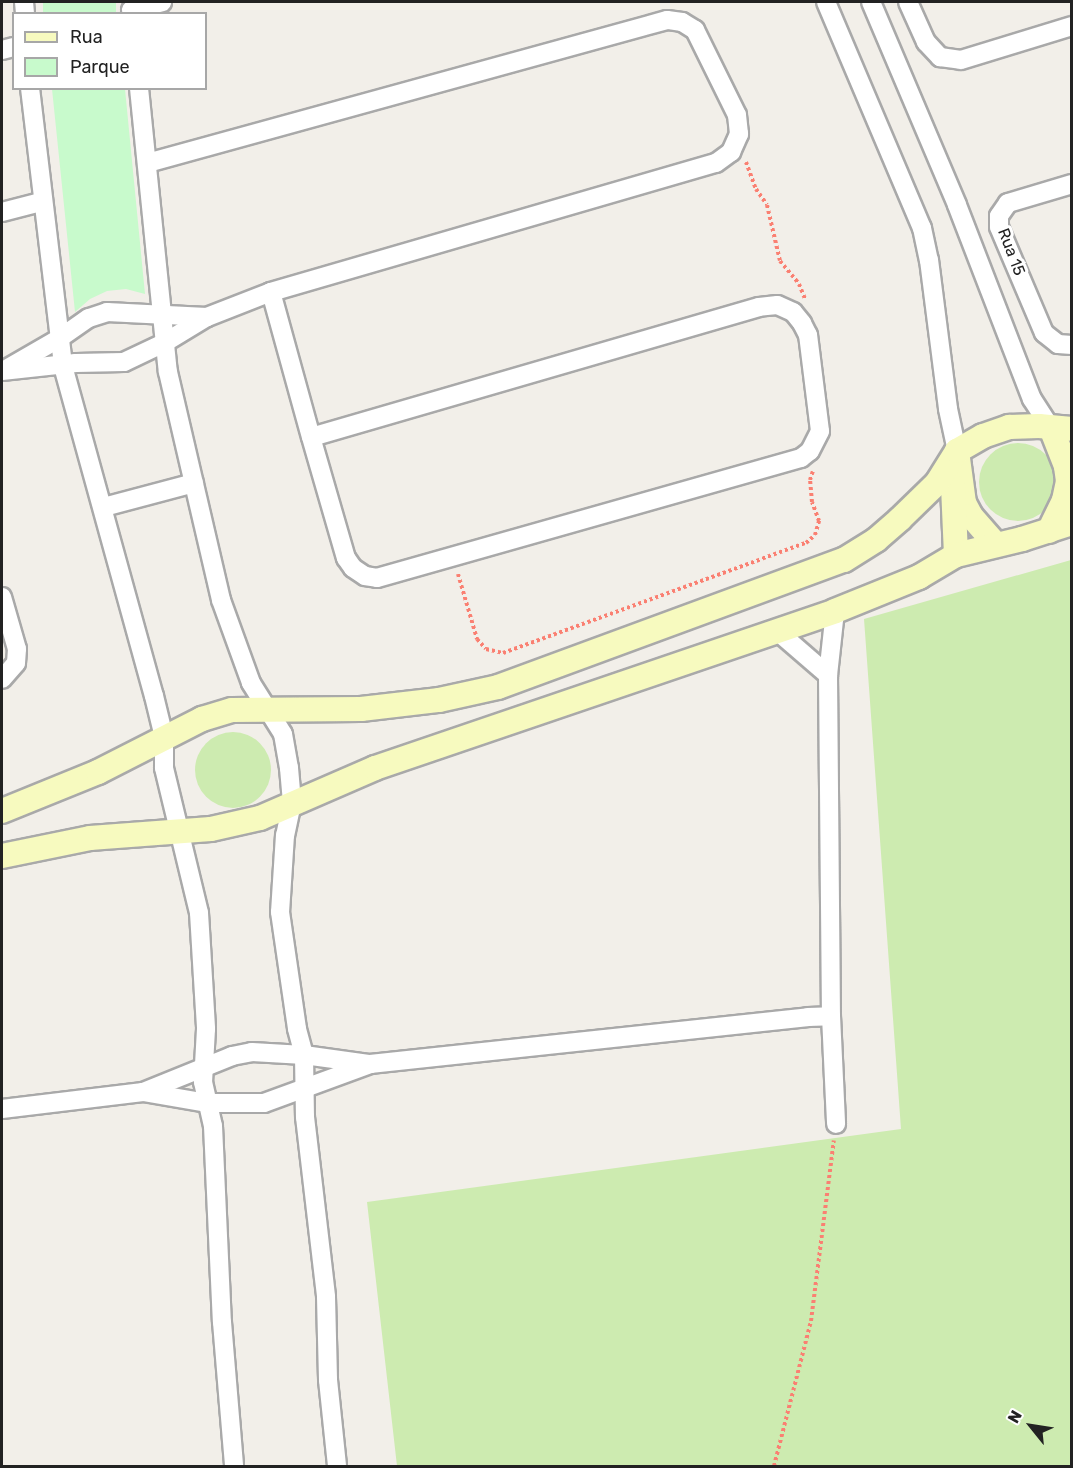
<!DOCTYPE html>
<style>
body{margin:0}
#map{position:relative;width:1073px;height:1468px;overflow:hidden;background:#f2efe9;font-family:Rubik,sans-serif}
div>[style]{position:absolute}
.grass>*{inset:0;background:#cdebb0}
.round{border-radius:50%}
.park>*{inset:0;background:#c8facc;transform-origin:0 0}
.path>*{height:4px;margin-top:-2px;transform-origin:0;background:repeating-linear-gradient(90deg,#fa8072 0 3px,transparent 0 6px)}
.roads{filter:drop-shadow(2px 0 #a9a9a9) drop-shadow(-2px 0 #a9a9a9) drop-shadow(0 2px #a9a9a9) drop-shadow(0 -2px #a9a9a9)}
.minor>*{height:18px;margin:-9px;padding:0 9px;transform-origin:9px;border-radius:9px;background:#fff}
.secondary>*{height:24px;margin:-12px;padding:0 12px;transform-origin:12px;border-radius:12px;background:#f7fabf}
span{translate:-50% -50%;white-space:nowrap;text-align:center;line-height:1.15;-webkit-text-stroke:6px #fff;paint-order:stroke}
.street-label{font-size:16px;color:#222}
.frame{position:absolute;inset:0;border:3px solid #222;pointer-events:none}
.legend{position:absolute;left:12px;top:12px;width:195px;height:78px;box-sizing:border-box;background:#fff;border:2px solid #a7a7a7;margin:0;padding:8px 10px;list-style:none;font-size:18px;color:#222}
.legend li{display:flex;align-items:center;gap:12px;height:30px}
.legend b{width:30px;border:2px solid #a7a7a7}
.north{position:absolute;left:1001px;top:1396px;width:60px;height:60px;-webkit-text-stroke:4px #fff;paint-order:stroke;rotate:300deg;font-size:16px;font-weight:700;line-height:24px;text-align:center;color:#222}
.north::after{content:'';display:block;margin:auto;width:21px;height:27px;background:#222;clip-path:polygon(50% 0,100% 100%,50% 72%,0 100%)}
</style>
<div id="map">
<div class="grass">
<i class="round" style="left:979px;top:443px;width:78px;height:78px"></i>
<i style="clip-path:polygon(1071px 560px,1071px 1466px,397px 1466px,367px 1202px,901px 1129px,864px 619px)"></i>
<i class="round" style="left:195px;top:732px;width:76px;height:76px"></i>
</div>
<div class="park">
<i style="left:43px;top:2px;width:73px;height:11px"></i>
<i style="clip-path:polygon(52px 89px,125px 89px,145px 294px,126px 289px,107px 291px,90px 299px,75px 312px)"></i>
</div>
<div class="path">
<i style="left:746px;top:162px;width:29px;rotate:70deg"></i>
<i style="left:756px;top:189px;width:19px;rotate:55deg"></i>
<i style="left:767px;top:205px;width:57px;rotate:76.9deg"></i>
<i style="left:780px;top:261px;width:30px;rotate:50deg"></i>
<i style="left:799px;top:284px;width:16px;rotate:68deg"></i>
<i style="left:458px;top:574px;width:68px;rotate:73.7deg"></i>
<i style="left:477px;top:639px;width:13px;rotate:48deg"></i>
<i style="left:486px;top:649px;width:17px;rotate:13deg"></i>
<i style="left:503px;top:653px;width:322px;rotate:-20deg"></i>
<i style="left:806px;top:543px;width:12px;rotate:-42deg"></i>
<i style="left:815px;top:535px;width:15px;rotate:-74deg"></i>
<i style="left:819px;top:521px;width:20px;rotate:-110deg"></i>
<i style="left:812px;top:502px;width:22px;rotate:-95deg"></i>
<i style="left:810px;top:480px;width:9px;rotate:-72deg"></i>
<i style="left:774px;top:1466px;width:150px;rotate:-75.7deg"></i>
<i style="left:811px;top:1321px;width:182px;rotate:-82.8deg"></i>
</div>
<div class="roads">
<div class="minor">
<i style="left:24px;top:2px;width:12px;rotate:85deg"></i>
<i style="left:826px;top:2px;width:246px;rotate:67deg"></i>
<i style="left:922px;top:228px;width:33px;rotate:78deg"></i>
<i style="left:929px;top:260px;width:150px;rotate:82.7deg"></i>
<i style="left:948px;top:409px;width:43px;rotate:77.9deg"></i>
<i style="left:871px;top:2px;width:220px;rotate:67deg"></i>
<i style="left:957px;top:205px;width:208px;rotate:68.9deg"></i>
<i style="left:1032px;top:399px;width:35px;rotate:57deg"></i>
<i style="left:908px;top:2px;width:44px;rotate:65.8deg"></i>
<i style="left:926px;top:42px;width:21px;rotate:47deg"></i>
<i style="left:940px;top:57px;width:21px;rotate:8deg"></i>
<i style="left:961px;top:60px;width:116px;rotate:-17deg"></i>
<i style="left:131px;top:10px;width:32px;rotate:-14deg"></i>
<i style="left:2px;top:50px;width:12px;rotate:-14deg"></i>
<i style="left:30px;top:88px;width:280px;rotate:83.2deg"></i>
<i style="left:63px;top:366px;width:342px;rotate:74.6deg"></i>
<i style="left:154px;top:696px;width:42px;rotate:76.3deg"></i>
<i style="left:164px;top:737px;width:31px;rotate:90deg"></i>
<i style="left:164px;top:768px;width:149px;rotate:76.4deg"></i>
<i style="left:199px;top:913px;width:116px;rotate:86.5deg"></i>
<i style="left:206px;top:1029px;width:53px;rotate:93.2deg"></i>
<i style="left:203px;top:1082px;width:45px;rotate:77.2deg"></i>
<i style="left:213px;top:1126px;width:196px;rotate:87.4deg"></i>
<i style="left:222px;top:1322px;width:144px;rotate:85.2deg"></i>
<i style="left:139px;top:88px;width:285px;rotate:84.2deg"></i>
<i style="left:168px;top:372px;width:234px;rotate:76.9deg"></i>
<i style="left:221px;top:600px;width:88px;rotate:70.1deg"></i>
<i style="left:251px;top:683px;width:60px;rotate:57.9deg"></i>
<i style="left:283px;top:734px;width:35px;rotate:80deg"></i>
<i style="left:289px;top:768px;width:35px;rotate:85deg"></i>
<i style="left:292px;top:803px;width:33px;rotate:102deg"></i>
<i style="left:285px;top:835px;width:77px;rotate:93.7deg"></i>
<i style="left:280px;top:912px;width:118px;rotate:81.7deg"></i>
<i style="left:297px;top:1029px;width:27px;rotate:75deg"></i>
<i style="left:304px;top:1055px;width:62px;rotate:89.1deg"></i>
<i style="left:305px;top:1117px;width:181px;rotate:83.3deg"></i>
<i style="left:326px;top:1297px;width:83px;rotate:88.6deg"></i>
<i style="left:328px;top:1380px;width:86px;rotate:84deg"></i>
<i style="left:1072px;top:184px;width:67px;rotate:163.5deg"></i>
<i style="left:1008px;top:203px;width:16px;rotate:125deg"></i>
<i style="left:999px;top:216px;width:11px;rotate:90deg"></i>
<i style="left:999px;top:227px;width:115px;rotate:67deg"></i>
<i style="left:1044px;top:333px;width:18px;rotate:38deg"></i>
<i style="left:1058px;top:344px;width:14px;rotate:4deg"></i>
<i style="left:2px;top:212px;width:40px;rotate:-14.4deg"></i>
<i style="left:271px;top:292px;width:150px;rotate:74.6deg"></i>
<i style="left:311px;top:437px;width:126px;rotate:73.9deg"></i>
<i style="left:346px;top:558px;width:12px;rotate:55deg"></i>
<i style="left:353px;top:568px;width:14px;rotate:34deg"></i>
<i style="left:365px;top:576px;width:12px;rotate:9deg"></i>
<i style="left:377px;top:578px;width:441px;rotate:-15.8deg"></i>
<i style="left:801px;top:458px;width:11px;rotate:-38deg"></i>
<i style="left:810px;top:451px;width:22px;rotate:-63deg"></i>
<i style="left:820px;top:431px;width:97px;rotate:-97.1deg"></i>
<i style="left:808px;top:335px;width:13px;rotate:-117deg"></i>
<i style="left:802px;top:323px;width:14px;rotate:-129deg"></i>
<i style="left:793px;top:312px;width:17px;rotate:-156deg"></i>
<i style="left:777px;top:305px;width:18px;rotate:174deg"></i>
<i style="left:759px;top:307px;width:466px;rotate:163.8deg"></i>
<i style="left:8px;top:368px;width:60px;rotate:-30deg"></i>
<i style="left:60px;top:338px;width:35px;rotate:-35deg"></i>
<i style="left:89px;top:318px;width:19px;rotate:-18deg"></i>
<i style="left:107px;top:312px;width:100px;rotate:2.9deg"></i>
<i style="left:2px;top:371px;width:74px;rotate:-6.2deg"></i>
<i style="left:76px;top:363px;width:48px;rotate:-1.2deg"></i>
<i style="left:124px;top:362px;width:44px;rotate:-25.4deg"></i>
<i style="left:164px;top:343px;width:50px;rotate:-31.2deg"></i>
<i style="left:207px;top:317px;width:69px;rotate:-21.3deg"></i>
<i style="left:271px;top:292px;width:463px;rotate:-16.2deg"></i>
<i style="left:716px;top:163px;width:19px;rotate:-36deg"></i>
<i style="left:731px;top:152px;width:20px;rotate:-66deg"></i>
<i style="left:739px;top:134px;width:19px;rotate:-96deg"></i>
<i style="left:737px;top:115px;width:95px;rotate:-116.3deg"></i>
<i style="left:695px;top:30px;width:15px;rotate:-148deg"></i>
<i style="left:682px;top:22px;width:15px;rotate:-172deg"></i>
<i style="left:667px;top:20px;width:539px;rotate:164.62deg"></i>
<i style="left:104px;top:507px;width:93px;rotate:-14.9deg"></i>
<i style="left:2px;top:597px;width:54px;rotate:73.9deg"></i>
<i style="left:17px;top:649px;width:14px;rotate:94deg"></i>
<i style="left:16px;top:663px;width:21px;rotate:131deg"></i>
<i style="left:835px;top:611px;width:64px;rotate:96.2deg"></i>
<i style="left:828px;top:675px;width:341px;rotate:89.5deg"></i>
<i style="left:831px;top:1016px;width:108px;rotate:87.3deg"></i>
<i style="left:776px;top:630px;width:69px;rotate:40.9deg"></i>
<i style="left:143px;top:1092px;width:66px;rotate:9.6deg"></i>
<i style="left:208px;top:1103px;width:56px"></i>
<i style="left:264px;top:1103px;width:111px;rotate:-20.1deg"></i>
<i style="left:2px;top:1109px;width:142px;rotate:-6.9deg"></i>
<i style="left:143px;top:1092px;width:96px;rotate:-22deg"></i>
<i style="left:232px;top:1056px;width:20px;rotate:-11deg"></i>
<i style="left:252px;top:1052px;width:52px;rotate:3.3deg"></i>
<i style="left:304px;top:1055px;width:67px;rotate:7.8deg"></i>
<i style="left:370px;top:1064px;width:441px;rotate:-6.1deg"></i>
<i style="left:808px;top:1017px;width:23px;rotate:-2deg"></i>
</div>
<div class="secondary">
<i style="left:957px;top:451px;width:52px;rotate:82.3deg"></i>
<i style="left:964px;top:503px;width:15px;rotate:62deg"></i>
<i style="left:971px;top:516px;width:38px;rotate:49deg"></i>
<i style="left:953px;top:486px;width:69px;rotate:87.5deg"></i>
<i style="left:1049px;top:531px;width:34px;rotate:-64deg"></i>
<i style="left:1064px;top:500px;width:19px;rotate:-78deg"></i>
<i style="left:1068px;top:481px;width:15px;rotate:-98deg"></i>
<i style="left:1066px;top:466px;width:41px;rotate:-111.5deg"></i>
<i style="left:2px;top:811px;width:104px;rotate:-22.1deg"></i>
<i style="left:98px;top:772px;width:117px;rotate:-27deg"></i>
<i style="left:202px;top:719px;width:31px;rotate:-17deg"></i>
<i style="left:232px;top:710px;width:129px;rotate:-0.4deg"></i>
<i style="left:361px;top:709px;width:79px;rotate:-6.6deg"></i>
<i style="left:439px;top:700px;width:60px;rotate:-12.4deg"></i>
<i style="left:498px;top:687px;width:369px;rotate:-20.2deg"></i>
<i style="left:844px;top:560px;width:38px;rotate:-32deg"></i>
<i style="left:876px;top:540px;width:32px;rotate:-41deg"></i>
<i style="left:900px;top:519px;width:52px;rotate:-44.2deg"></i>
<i style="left:937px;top:483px;width:38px;rotate:-58deg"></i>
<i style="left:957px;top:451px;width:30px;rotate:-30deg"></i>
<i style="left:983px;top:436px;width:28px;rotate:-19deg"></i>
<i style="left:1009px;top:427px;width:30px;rotate:-2deg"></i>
<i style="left:1039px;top:426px;width:33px;rotate:5deg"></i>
<i style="left:2px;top:856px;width:90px;rotate:-11.6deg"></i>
<i style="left:90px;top:838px;width:121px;rotate:-4.3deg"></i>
<i style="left:211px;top:829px;width:50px;rotate:-12.7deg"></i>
<i style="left:260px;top:818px;width:125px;rotate:-23.5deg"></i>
<i style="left:375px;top:768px;width:486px;rotate:-18.8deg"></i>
<i style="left:835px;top:611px;width:91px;rotate:-22deg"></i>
<i style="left:919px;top:577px;width:43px;rotate:-30.7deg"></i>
<i style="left:956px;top:555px;width:68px;rotate:-13.6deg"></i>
<i style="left:1022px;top:539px;width:52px;rotate:-17.7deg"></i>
</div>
</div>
<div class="street-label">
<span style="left:1011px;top:252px;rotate:69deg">Rua 15</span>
</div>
<div class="frame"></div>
<ul class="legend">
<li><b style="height:8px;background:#f7fabf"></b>Rua</li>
<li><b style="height:16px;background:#c8facc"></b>Parque</li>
</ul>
<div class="north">N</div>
</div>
